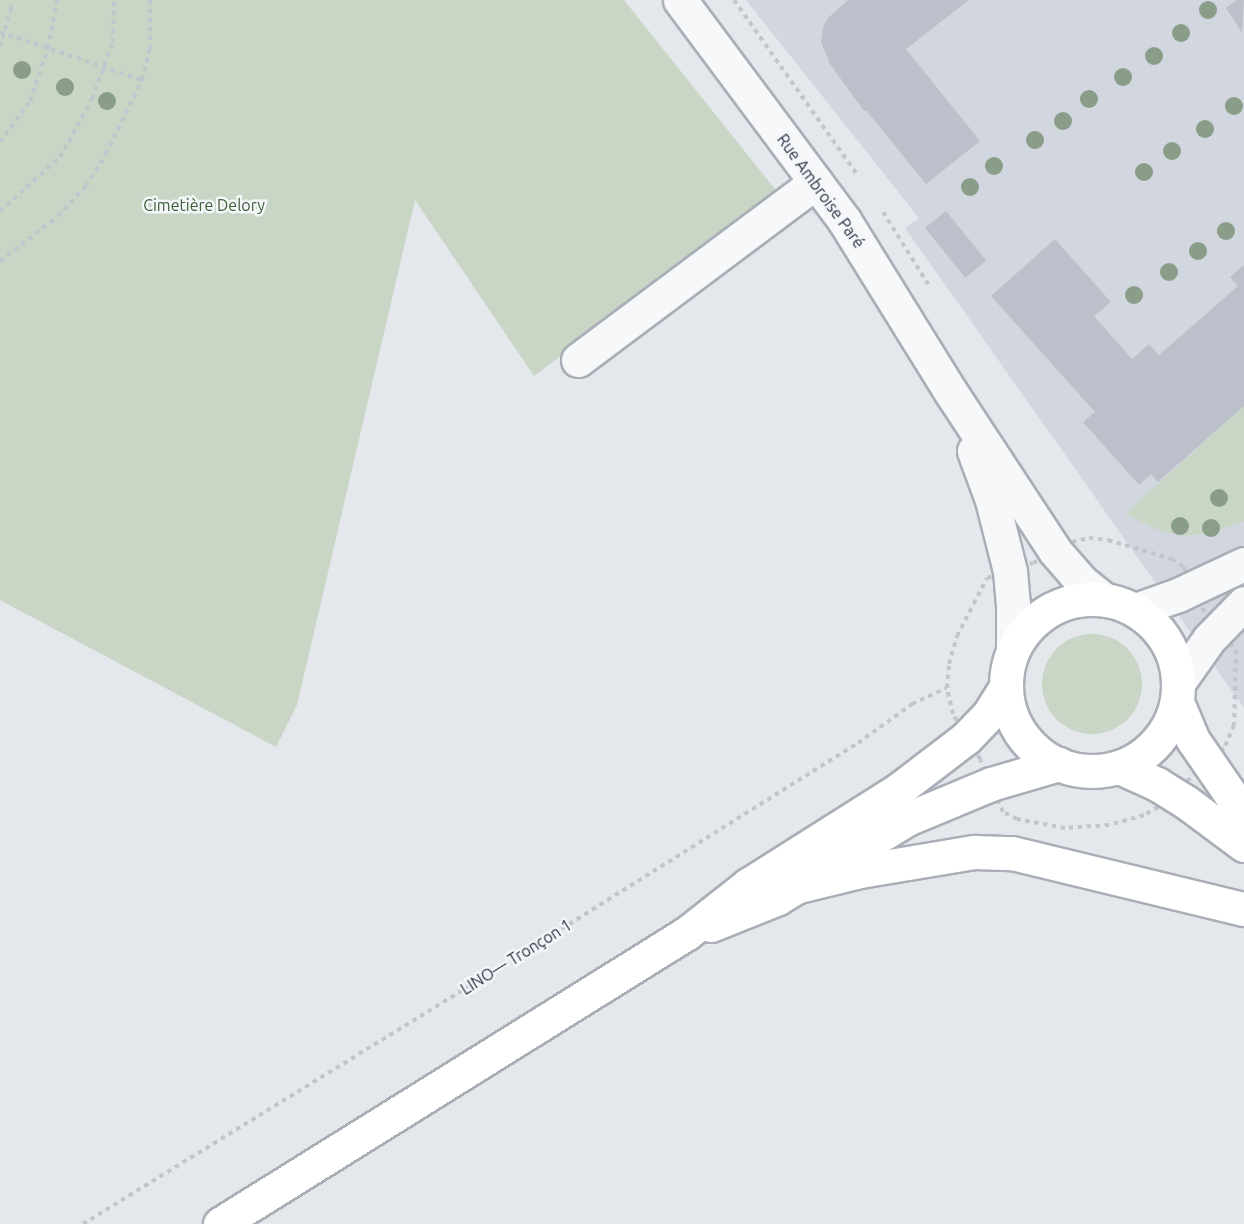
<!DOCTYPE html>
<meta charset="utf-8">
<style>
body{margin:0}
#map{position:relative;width:1244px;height:1224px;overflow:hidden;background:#e4e7ec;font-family:Ubuntu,sans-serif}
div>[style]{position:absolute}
.built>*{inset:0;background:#d2d6de}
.green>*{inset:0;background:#c9d6c5}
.round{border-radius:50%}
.building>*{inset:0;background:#bbc0ca;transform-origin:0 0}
.path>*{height:4px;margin-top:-2px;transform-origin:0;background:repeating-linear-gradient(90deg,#c2c5cb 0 4.5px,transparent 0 9px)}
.roads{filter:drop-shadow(2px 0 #a9aeb7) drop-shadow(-2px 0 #a9aeb7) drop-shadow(0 2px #a9aeb7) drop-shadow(0 -2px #a9aeb7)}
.minor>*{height:33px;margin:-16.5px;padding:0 16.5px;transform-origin:16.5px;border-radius:16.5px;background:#f7f8fa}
.major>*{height:33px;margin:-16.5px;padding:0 16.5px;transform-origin:16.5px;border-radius:16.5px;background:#fff}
.major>.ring{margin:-16.5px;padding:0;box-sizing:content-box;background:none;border:33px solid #fff;border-radius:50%}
.trees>*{width:18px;height:18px;margin:-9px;border-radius:50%;background:#899d89}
span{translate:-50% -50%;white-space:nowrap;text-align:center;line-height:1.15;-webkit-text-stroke:5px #f4f6f9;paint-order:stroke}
.street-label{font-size:16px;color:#2b3445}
.park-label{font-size:16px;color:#3f6138}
</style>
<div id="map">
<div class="built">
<i style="clip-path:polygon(746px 0,1244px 0,1244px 708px,905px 228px,919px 218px)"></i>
</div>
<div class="green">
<i style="clip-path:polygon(0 0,624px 0,778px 193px,534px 376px,415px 200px,297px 705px,276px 747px,0 600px)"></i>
<i style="clip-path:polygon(1244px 406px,1244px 521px,1209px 533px,1184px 536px,1163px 532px,1125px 514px)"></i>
<i class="round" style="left:1042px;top:634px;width:100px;height:100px"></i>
</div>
<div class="building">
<i style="clip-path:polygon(848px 0,969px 0,906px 49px,980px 141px,926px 184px,866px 110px,864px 111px,830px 64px,821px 42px,823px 28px,828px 18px)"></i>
<i style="clip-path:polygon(1237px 0,1244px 0,1242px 33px,1226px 8px)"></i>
<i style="left:946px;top:211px;width:64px;height:27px;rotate:51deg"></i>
<i style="clip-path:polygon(1055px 239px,1111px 302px,1094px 316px,1132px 359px,1149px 344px,1159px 355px,1238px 286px,1230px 277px,1244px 265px,1244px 406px,1158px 482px,1151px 474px,1139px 485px,1083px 422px,1095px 412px,991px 296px)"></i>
</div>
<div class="path">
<i style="left:734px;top:0;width:212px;rotate:54.8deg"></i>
<i style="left:0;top:32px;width:150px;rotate:18.7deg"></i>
<i style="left:0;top:47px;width:40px;rotate:-74deg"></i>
<i style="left:11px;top:9px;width:9px;rotate:-90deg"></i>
<i style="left:0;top:142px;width:51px;rotate:-53.8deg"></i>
<i style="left:30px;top:101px;width:56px;rotate:-71.2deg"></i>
<i style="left:48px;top:48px;width:49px;rotate:-79.4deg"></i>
<i style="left:0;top:211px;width:81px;rotate:-42deg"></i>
<i style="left:60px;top:157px;width:66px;rotate:-61.1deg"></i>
<i style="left:92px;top:99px;width:61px;rotate:-69.8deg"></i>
<i style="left:113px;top:42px;width:42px;rotate:-88.6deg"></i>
<i style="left:883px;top:212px;width:85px;rotate:58deg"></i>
<i style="left:0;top:261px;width:73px;rotate:-37.8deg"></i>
<i style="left:58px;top:216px;width:41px;rotate:-47deg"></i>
<i style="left:86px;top:186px;width:38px;rotate:-58deg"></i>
<i style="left:106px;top:154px;width:82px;rotate:-64.1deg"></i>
<i style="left:142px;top:80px;width:32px;rotate:-76deg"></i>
<i style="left:150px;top:49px;width:49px;rotate:-90deg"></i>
<i style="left:1089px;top:538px;width:19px;rotate:6deg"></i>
<i style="left:1108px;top:540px;width:67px;rotate:16.5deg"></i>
<i style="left:1172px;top:559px;width:14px;rotate:34deg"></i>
<i style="left:1184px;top:567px;width:45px;rotate:66.3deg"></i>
<i style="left:1202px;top:608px;width:54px;rotate:51deg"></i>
<i style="left:1236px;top:650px;width:75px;rotate:91.5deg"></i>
<i style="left:1234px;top:725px;width:25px;rotate:113deg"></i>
<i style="left:1224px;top:748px;width:89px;rotate:138.2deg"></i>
<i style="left:1158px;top:807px;width:16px;rotate:150deg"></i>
<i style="left:1144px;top:815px;width:36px;rotate:164deg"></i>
<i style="left:1109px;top:825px;width:44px;rotate:176.1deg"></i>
<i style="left:1065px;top:828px;width:49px;rotate:-169.4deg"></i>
<i style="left:1017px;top:819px;width:16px;rotate:-153deg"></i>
<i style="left:1003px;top:812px;width:58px;rotate:-113.5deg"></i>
<i style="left:980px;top:759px;width:52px;rotate:-121deg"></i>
<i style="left:953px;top:714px;width:27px;rotate:-103deg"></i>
<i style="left:947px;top:688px;width:24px;rotate:-85deg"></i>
<i style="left:949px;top:664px;width:29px;rotate:-74deg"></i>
<i style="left:957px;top:636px;width:65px;rotate:-62.7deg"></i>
<i style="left:987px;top:578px;width:48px;rotate:-18.1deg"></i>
<i style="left:1033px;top:563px;width:44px;rotate:-28.3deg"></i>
<i style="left:1072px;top:542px;width:17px;rotate:-13deg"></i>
<i style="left:83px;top:1224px;width:526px;rotate:-31.64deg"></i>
<i style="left:531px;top:948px;width:386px;rotate:-32.1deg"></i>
<i style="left:858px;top:743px;width:67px;rotate:-35.8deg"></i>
<i style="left:912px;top:704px;width:38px;rotate:-25deg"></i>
</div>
<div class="roads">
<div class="minor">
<i style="left:680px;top:0;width:274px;rotate:53.3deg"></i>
<i style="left:844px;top:220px;width:201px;rotate:58.2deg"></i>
<i style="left:950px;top:391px;width:191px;rotate:56.7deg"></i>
<i style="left:1055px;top:551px;width:40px;rotate:49deg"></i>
<i style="left:1081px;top:581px;width:28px;rotate:39deg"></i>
<i style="left:578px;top:360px;width:297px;rotate:-36.8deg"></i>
<i style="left:974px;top:451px;width:52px;rotate:69.8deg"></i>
<i style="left:992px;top:500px;width:73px;rotate:75.8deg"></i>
<i style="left:1010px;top:571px;width:32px;rotate:85deg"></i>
<i style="left:1013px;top:603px;width:47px;rotate:90deg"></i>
<i style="left:1135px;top:610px;width:46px;rotate:-19.2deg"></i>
<i style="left:1178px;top:595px;width:73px;rotate:-25.2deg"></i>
<i style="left:1178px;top:683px;width:54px;rotate:-54.8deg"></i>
<i style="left:1209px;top:639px;width:50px;rotate:-45.8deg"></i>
</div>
<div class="major">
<i class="ring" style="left:1006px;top:599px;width:139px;height:139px"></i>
<i style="left:1177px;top:702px;width:41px;rotate:67.2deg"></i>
<i style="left:1193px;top:740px;width:90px;rotate:55.4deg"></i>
<i style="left:1119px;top:767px;width:42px;rotate:24.1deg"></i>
<i style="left:1157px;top:784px;width:34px;rotate:32deg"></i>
<i style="left:1186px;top:802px;width:72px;rotate:36.6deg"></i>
<i style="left:799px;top:886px;width:63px;rotate:-13.8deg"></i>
<i style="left:860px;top:871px;width:116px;rotate:-9.5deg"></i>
<i style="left:974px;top:852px;width:38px;rotate:2deg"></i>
<i style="left:1012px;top:853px;width:239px;rotate:13.6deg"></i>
<i style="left:711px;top:925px;width:72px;rotate:-21.9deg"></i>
<i style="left:778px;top:898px;width:151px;rotate:-31.5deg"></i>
<i style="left:907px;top:819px;width:91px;rotate:-22.6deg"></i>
<i style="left:991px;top:784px;width:71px;rotate:-16.4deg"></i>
<i style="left:220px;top:1224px;width:550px;rotate:-31.93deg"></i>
<i style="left:687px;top:933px;width:78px;rotate:-38.2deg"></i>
<i style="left:748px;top:885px;width:178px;rotate:-32.3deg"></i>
<i style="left:898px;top:790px;width:86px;rotate:-37.4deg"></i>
<i style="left:966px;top:738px;width:33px;rotate:-46deg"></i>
<i style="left:989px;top:714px;width:31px;rotate:-58deg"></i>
</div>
</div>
<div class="trees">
<i style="left:1208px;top:10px"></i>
<i style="left:1181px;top:33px"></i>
<i style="left:1154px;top:56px"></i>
<i style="left:22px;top:70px"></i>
<i style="left:1123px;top:77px"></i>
<i style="left:65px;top:87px"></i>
<i style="left:1089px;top:99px"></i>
<i style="left:107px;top:101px"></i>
<i style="left:1234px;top:106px"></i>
<i style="left:1063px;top:121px"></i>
<i style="left:1205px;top:129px"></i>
<i style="left:1035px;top:140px"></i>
<i style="left:1172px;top:151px"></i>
<i style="left:994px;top:166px"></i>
<i style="left:1144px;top:172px"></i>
<i style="left:970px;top:187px"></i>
<i style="left:1226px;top:231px"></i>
<i style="left:1198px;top:251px"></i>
<i style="left:1169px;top:272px"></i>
<i style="left:1134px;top:295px"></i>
<i style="left:1219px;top:498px"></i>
<i style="left:1180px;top:526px"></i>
<i style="left:1211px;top:528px"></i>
</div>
<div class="street-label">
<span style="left:821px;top:191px;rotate:54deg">Rue Ambroise Paré</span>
<span style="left:516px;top:957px;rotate:-32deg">LINO— Tronçon 1</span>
</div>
<div class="park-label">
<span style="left:204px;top:205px">Cimetière Delory</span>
</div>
</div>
